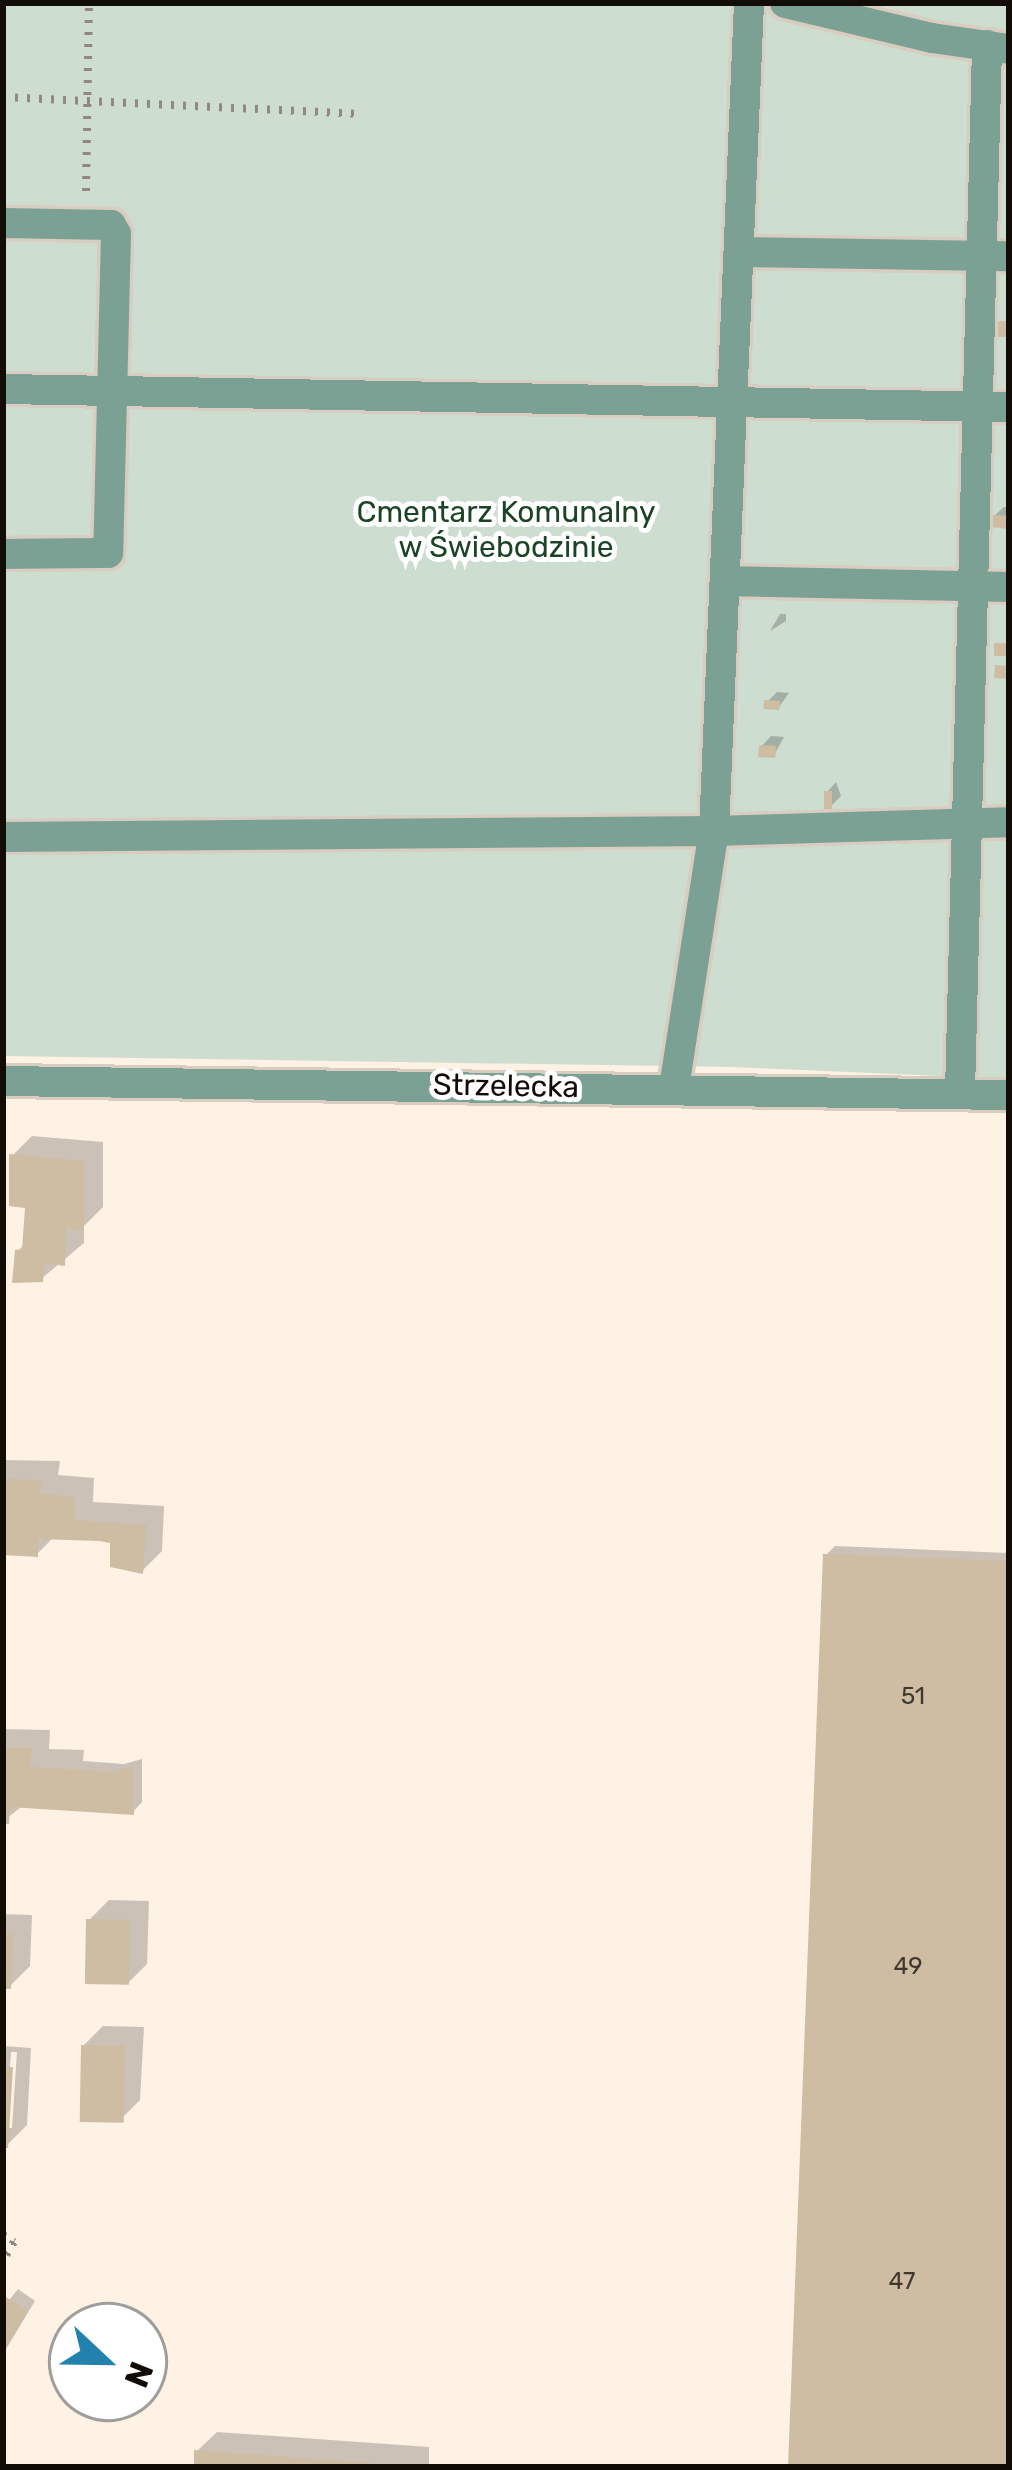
<!DOCTYPE html>
<meta charset="utf-8">
<style>
body{margin:0}
#map{position:relative;width:1012px;height:2470px;overflow:hidden;background:#fef2e4;font-family:Rubik,sans-serif}
div>[style]{position:absolute}
.green>*{inset:0;background:#cdddcf}
.shadow>*{inset:0;background:#0003}
.building>*{inset:0;background:#cebca3;transform-origin:0 0}
.path>*{height:8px;margin-top:-4px;transform-origin:0;background:repeating-linear-gradient(90deg,#91897e 0 3px,transparent 0 12px)}
.roads{filter:drop-shadow(3px 0 #d8cdc0) drop-shadow(-3px 0 #d8cdc0) drop-shadow(0 3px #d8cdc0) drop-shadow(0 -3px #d8cdc0)}
.minor>*{height:30px;margin:-15px;padding:0 15px;transform-origin:15px;border-radius:15px;background:#7ba194}
span{translate:-50% -50%;white-space:nowrap;text-align:center;line-height:1.15;-webkit-text-stroke:10px #fff;paint-order:stroke}
.number-label{font-size:24px;color:#40382d}
.number-label span{-webkit-text-stroke-width:0}
.park-label{font-size:30px;color:#1b4325}
.street-label{font-size:30px;color:#110c06}
.frame{position:absolute;inset:0;border:6px solid #110c06;pointer-events:none}
.north{position:absolute;left:48px;top:2302px;width:120px;height:120px;box-sizing:border-box;background:#fff;border:3px solid #a09e9b;border-radius:50%;rotate:112deg;font-size:33px;font-weight:700;line-height:48px;text-align:center;color:#110c06}
.north::after{content:'';display:block;margin:auto;width:42px;height:54px;background:#2281ad;clip-path:polygon(50% 0,100% 100%,50% 72%,0 100%)}
</style>
<div id="map">
<div class="green">
<i style="clip-path:polygon(3px 3px,1009px 3px,1009px 1079px,732px 1067px,3px 1056px)"></i>
</div>
<div class="shadow">
<i style="clip-path:polygon(1004px 507px,1009px 507px,1009px 526px,994px 516px)"></i>
<i style="clip-path:polygon(780px 614px,786px 614px,786px 621px,770px 631px)"></i>
<i style="clip-path:polygon(777px 692px,789px 693px,779px 707px,767px 702px)"></i>
<i style="clip-path:polygon(771px 736px,784px 737px,774px 755px,762px 746px)"></i>
<i style="clip-path:polygon(836px 782px,841px 796px,831px 806px,827px 792px)"></i>
<i style="clip-path:polygon(32px 1136px,103px 1142px,103px 1207px,84px 1226px,84px 1243px,41px 1279px,18px 1251px,26px 1243px,28px 1205px,12px 1156px)"></i>
<i style="clip-path:polygon(3px 1460px,60px 1461px,58px 1475px,94px 1478px,93px 1502px,164px 1506px,162px 1551px,142px 1571px,113px 1541px,54px 1537px,37px 1554px,3px 1552px)"></i>
<i style="clip-path:polygon(835px 1546px,1009px 1553px,1009px 2467px,791px 2467px,826px 1555px)"></i>
<i style="clip-path:polygon(3px 1729px,50px 1730px,49px 1749px,84px 1750px,83px 1761px,124px 1764px,142px 1759px,142px 1802px,133px 1812px,24px 1805px,3px 1821px)"></i>
<i style="clip-path:polygon(109px 1900px,149px 1901px,147px 1964px,127px 1984px,89px 1920px)"></i>
<i style="clip-path:polygon(3px 1914px,32px 1915px,30px 1966px,10px 1986px,3px 1986px)"></i>
<i style="clip-path:polygon(103px 2026px,144px 2027px,140px 2100px,120px 2120px,83px 2046px)"></i>
<i style="clip-path:polygon(evenodd,3px 2046px,31px 2048px,27px 2125px,7px 2145px,3px 2046px,11px 2052px,17px 2052px,12px 2128px,6px 2128px,11px 2052px)"></i>
<i style="clip-path:polygon(18px 2289px,35px 2301px,3px 2354px,3px 2308px)"></i>
<i style="clip-path:polygon(217px 2432px,429px 2447px,429px 2467px,197px 2467px,197px 2451px)"></i>
</div>
<div class="building">
<i style="left:996px;top:321px;width:13px;height:16px"></i>
<i style="clip-path:polygon(991px 515px,1009px 516px,1009px 529px,991px 527px)"></i>
<i style="left:994px;top:643px;width:15px;height:13px"></i>
<i style="left:995px;top:665px;width:14px;height:13px;rotate:4deg"></i>
<i style="left:764px;top:700px;width:16px;height:9px;rotate:4deg"></i>
<i style="left:759px;top:745px;width:17px;height:12px;rotate:3deg"></i>
<i style="left:824px;top:791px;width:8px;height:18px"></i>
<i style="clip-path:polygon(9px 1154px,84px 1161px,84px 1230px,66px 1228px,65px 1266px,44px 1263px,43px 1282px,12px 1283px,15px 1250px,22px 1249px,25px 1208px,9px 1206px)"></i>
<i style="clip-path:polygon(3px 1479px,41px 1480px,40px 1494px,75px 1497px,75px 1520px,146px 1525px,143px 1574px,110px 1567px,110px 1543px,99px 1541px,38px 1539px,38px 1557px,3px 1555px)"></i>
<i style="clip-path:polygon(823px 1554px,1009px 1561px,1009px 2467px,788px 2467px)"></i>
<i style="clip-path:polygon(3px 1748px,32px 1748px,30px 1767px,113px 1772px,134px 1766px,134px 1815px,10px 1807px,9px 1824px,3px 1824px)"></i>
<i style="left:86px;top:1919px;width:44px;height:65px;rotate:1deg"></i>
<i style="clip-path:polygon(3px 1934px,13px 1934px,11px 1989px,3px 1989px)"></i>
<i style="left:81px;top:2045px;width:44px;height:77px;rotate:1deg"></i>
<i style="clip-path:polygon(3px 2067px,13px 2067px,8px 2148px,3px 2148px)"></i>
<i style="clip-path:polygon(6px 2297px,28px 2311px,3px 2352px,3px 2302px)"></i>
<i style="clip-path:polygon(194px 2450px,379px 2464px,379px 2467px,194px 2467px)"></i>
</div>
<div class="path">
<i style="left:3px;top:97px;width:359px;rotate:2.7deg"></i>
<i style="left:86px;top:191px;width:188px;rotate:-89.1deg"></i>
<i style="left:3px;top:2235px;width:13px;rotate:32deg"></i>
<i style="left:14px;top:2242px;width:21px;rotate:121deg"></i>
</div>
<div class="roads">
<div class="minor">
<i style="left:785px;top:3px;width:151px;rotate:13.4deg"></i>
<i style="left:932px;top:38px;width:78px;rotate:8.1deg"></i>
<i style="left:3px;top:223px;width:108px;rotate:1.1deg"></i>
<i style="left:111px;top:225px;width:10px;rotate:61deg"></i>
<i style="left:116px;top:234px;width:319px;rotate:91.4deg"></i>
<i style="left:108px;top:553px;width:105px;rotate:179.5deg"></i>
<i style="left:742px;top:252px;width:267px;rotate:0.9deg"></i>
<i style="left:3px;top:389px;width:1006px;rotate:1.03deg"></i>
<i style="left:726px;top:581px;width:283px;rotate:1.2deg"></i>
<i style="left:3px;top:837px;width:711px;rotate:-0.48deg"></i>
<i style="left:714px;top:831px;width:295px;rotate:-1.7deg"></i>
<i style="left:3px;top:1081px;width:1006px;rotate:0.8deg"></i>
<i style="left:674px;top:1088px;width:260px;rotate:-81.2deg"></i>
<i style="left:714px;top:831px;width:829px;rotate:-87.58deg"></i>
<i style="left:960px;top:1092px;width:1047px;rotate:-88.52deg"></i>
</div>
</div>
<div class="number-label">
<span style="left:913px;top:1697px">51</span>
<span style="left:908px;top:1967px">49</span>
<span style="left:902px;top:2282px">47</span>
</div>
<div class="park-label">
<span style="left:506px;top:529px">Cmentarz Komunalny<br>w Świebodzinie</span>
</div>
<div class="street-label">
<span style="left:506px;top:1086px;rotate:1deg">Strzelecka</span>
</div>
<div class="frame"></div>
<div class="north">N</div>
</div>
